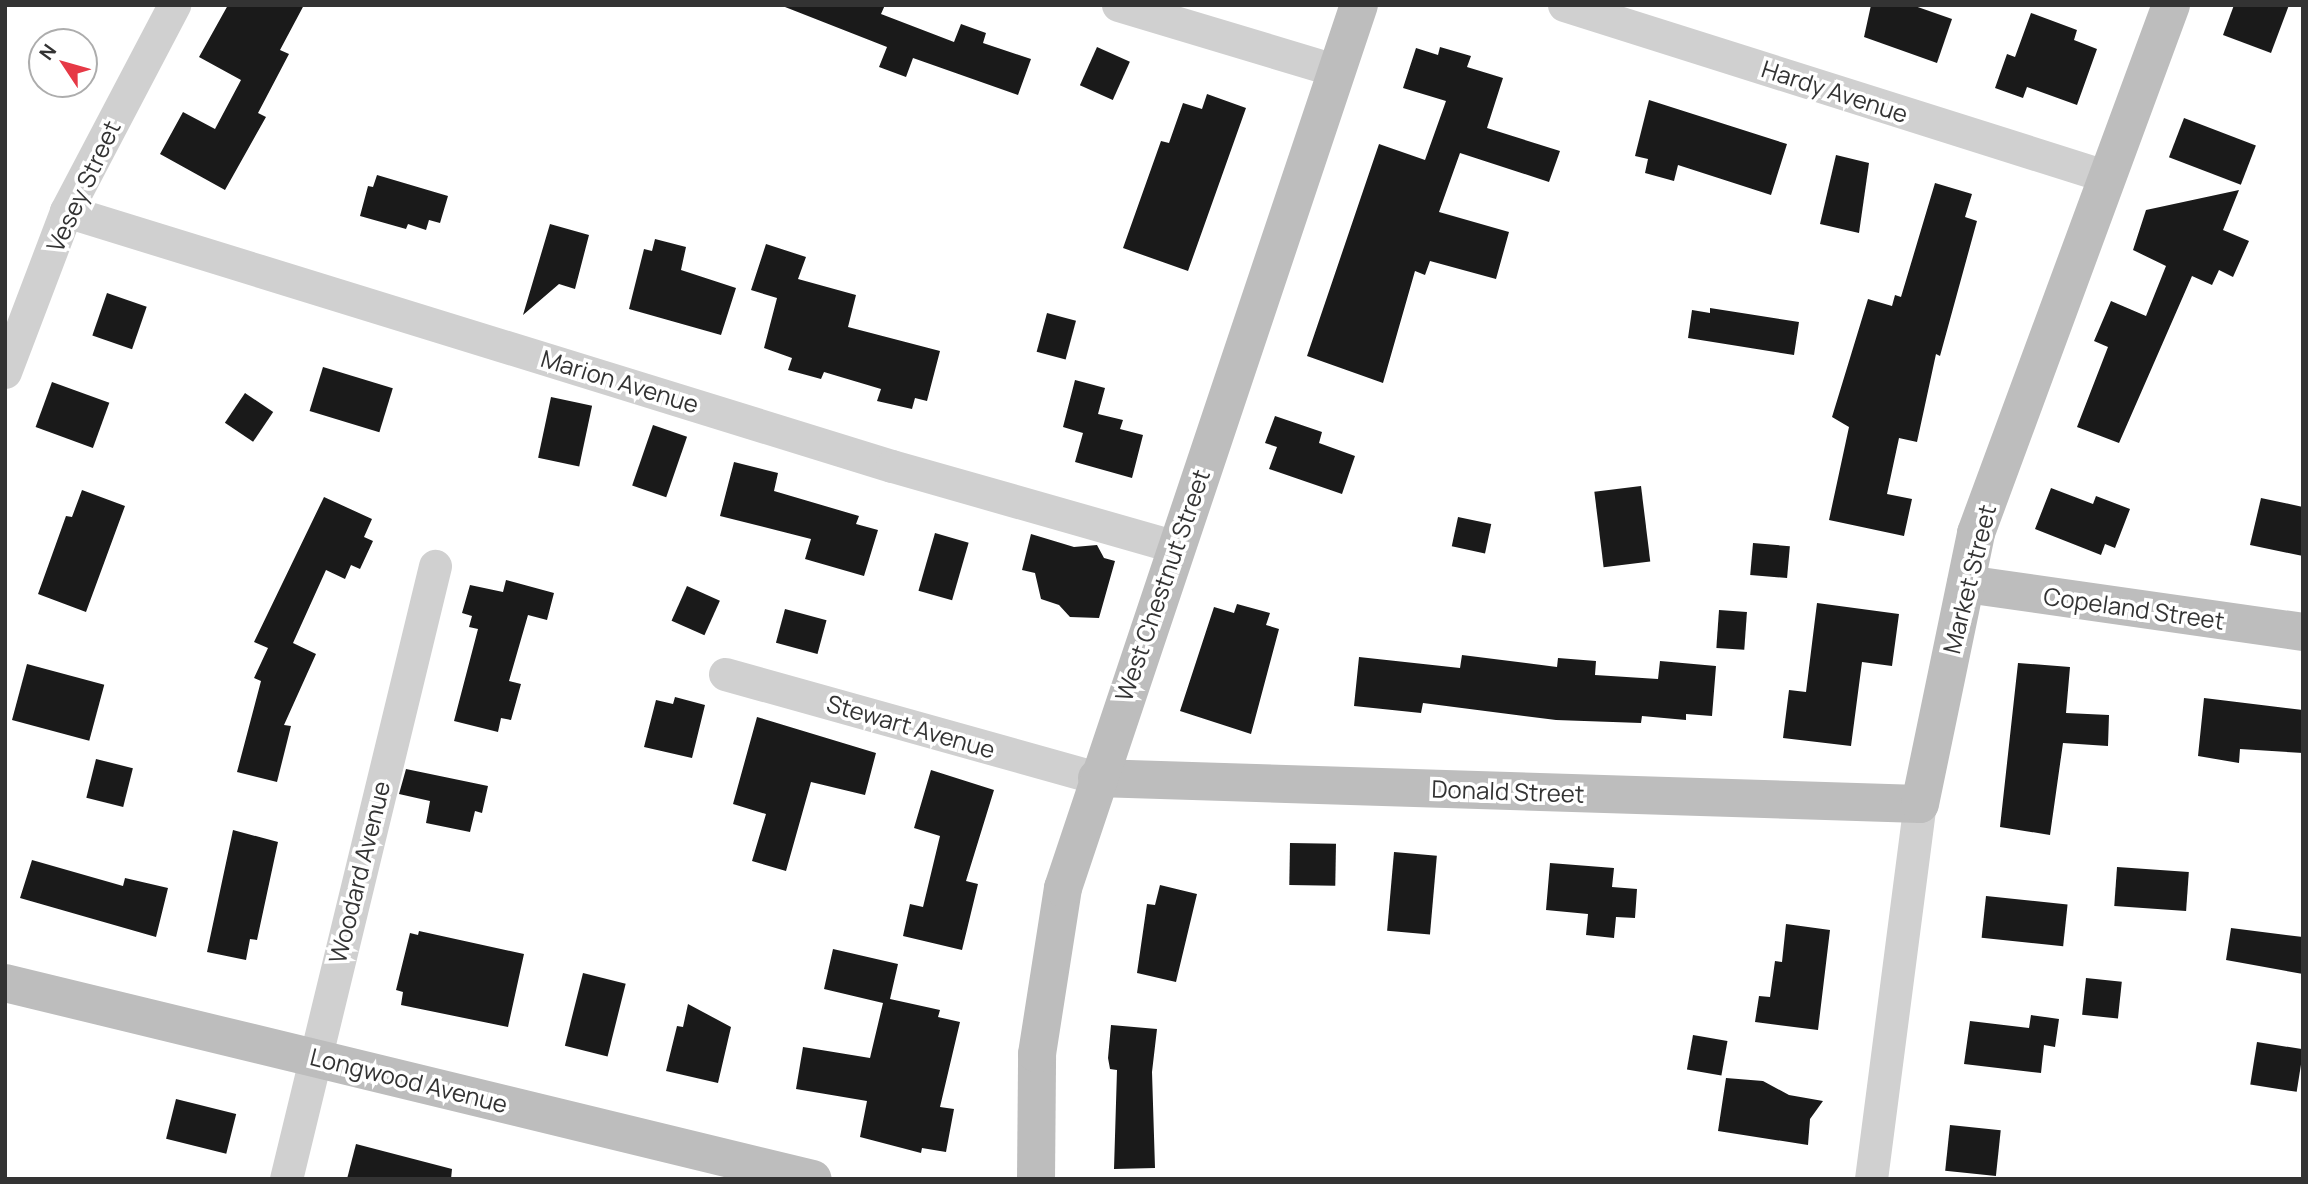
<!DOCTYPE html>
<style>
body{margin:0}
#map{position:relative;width:2308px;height:1184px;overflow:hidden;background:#fff;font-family:Manrope,sans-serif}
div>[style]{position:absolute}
.building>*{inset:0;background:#1a1a1a;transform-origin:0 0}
.street>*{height:33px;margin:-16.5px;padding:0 16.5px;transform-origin:16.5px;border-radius:16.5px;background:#d0d0d0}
.secondary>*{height:38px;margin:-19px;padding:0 19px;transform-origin:19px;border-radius:19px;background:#bdbdbd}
span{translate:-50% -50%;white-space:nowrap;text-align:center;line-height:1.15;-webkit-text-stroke:7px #fff;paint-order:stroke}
.street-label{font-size:24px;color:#333}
.frame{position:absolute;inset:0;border:7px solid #333;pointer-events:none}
.north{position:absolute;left:28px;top:28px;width:70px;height:70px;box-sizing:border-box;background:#fff;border:2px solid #adadad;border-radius:50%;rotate:306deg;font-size:19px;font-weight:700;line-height:28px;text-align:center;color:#333}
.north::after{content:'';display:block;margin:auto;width:24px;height:32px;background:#e63946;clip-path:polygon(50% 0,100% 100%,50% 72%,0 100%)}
</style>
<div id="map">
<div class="building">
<i style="clip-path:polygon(228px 5px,304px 5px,280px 50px,289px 54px,258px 113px,266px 117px,225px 190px,160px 154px,183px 112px,215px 129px,241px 80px,199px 57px)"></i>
<i style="clip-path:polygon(885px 5px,881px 14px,954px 42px,961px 24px,986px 33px,983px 43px,1031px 59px,1018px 95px,913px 58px,906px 77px,879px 67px,887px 47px,785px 7px)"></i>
<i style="clip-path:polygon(1871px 5px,1912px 5px,1952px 19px,1937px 63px,1864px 37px)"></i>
<i style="clip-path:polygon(2234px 5px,2289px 5px,2271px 53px,2223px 35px)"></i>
<i style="clip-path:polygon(2031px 13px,2077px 30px,2074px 40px,2097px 49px,2077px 105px,2027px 87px,2023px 98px,1995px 88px,2007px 54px,2015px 57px)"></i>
<i style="left:1097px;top:47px;width:36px;height:42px;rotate:24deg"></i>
<i style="clip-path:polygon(1440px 47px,1471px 56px,1467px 67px,1503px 78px,1487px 128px,1560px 151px,1549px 182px,1460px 153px,1439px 212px,1509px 232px,1496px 279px,1430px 261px,1425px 275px,1415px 271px,1383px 383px,1307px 356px,1379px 144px,1425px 160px,1446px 101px,1403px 88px,1416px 48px,1438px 55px)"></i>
<i style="clip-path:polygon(1207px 94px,1246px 108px,1188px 271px,1123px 248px,1161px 141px,1169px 143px,1183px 103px,1202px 109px)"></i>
<i style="clip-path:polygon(1649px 100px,1787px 144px,1771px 195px,1678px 165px,1674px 181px,1645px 173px,1648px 159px,1635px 156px)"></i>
<i style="left:2184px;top:118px;width:77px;height:42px;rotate:21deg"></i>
<i style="clip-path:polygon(1836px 155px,1869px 163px,1859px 233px,1820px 224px)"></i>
<i style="clip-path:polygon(377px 175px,448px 196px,440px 223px,429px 220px,426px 230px,408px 224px,406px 229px,360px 216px,368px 186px,373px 187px)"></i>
<i style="clip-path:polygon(1935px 183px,1972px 194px,1965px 217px,1977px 221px,1940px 356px,1936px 354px,1917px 442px,1899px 438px,1887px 494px,1912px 499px,1904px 536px,1829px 520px,1849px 427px,1832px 417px,1868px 299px,1892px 306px,1895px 295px,1901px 297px)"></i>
<i style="clip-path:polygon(2239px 190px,2223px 230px,2249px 241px,2233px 277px,2219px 270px,2212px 285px,2192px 276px,2119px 443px,2077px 427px,2108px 347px,2094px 341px,2111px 301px,2146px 316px,2166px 266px,2133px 250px,2146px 210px)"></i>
<i style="clip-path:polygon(550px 224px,589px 235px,575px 289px,559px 284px,523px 315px)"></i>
<i style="clip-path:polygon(655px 239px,686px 247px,681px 270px,736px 288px,721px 335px,629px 309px,644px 249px,652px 251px)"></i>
<i style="clip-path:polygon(766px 244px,806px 257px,798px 279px,856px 295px,848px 327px,940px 351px,927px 401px,915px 398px,912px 409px,877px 401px,881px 389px,824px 372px,821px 379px,788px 370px,792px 358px,764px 348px,777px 298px,751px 290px)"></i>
<i style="left:107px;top:293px;width:42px;height:45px;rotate:19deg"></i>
<i style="clip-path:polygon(1710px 308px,1799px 322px,1794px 355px,1688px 338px,1692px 310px,1710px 313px)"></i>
<i style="left:1047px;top:313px;width:30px;height:40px;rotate:15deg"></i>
<i style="left:323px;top:367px;width:73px;height:46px;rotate:17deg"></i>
<i style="clip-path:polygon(1075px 380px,1105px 388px,1098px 414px,1123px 420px,1120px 429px,1143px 435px,1132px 478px,1075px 462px,1083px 433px,1063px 427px)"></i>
<i style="left:52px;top:382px;width:61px;height:48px;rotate:20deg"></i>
<i style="left:245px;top:393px;width:34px;height:36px;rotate:34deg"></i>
<i style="left:551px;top:397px;width:42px;height:62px;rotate:12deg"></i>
<i style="clip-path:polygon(1275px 416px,1322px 432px,1319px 443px,1355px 456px,1342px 494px,1269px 469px,1277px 447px,1265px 443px)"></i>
<i style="left:653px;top:425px;width:36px;height:64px;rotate:19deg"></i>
<i style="clip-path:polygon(734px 462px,778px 473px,774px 491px,859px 516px,856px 524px,878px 530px,864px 576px,805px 559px,811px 539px,720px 516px)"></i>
<i style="left:1641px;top:486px;width:76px;height:47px;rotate:83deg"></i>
<i style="clip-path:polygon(2051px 488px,2093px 504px,2096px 496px,2130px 509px,2115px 548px,2105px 544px,2101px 555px,2035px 529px)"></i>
<i style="clip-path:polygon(82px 490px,125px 506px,86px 612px,38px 594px,66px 516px,72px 517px)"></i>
<i style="clip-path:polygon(324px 497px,372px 519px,364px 537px,373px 541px,360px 569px,351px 565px,345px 579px,326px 570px,293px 643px,316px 654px,284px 725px,291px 726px,277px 782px,237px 772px,261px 681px,254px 678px,268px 648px,254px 642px)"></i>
<i style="clip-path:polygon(2261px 498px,2303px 507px,2303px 556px,2250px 545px)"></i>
<i style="left:1458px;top:517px;width:34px;height:30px;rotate:12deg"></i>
<i style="left:935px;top:533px;width:35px;height:60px;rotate:16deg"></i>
<i style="clip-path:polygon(1031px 534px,1074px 547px,1097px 545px,1104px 558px,1115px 561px,1099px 618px,1070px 617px,1059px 605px,1041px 599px,1035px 573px,1022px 570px)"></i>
<i style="left:1753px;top:543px;width:37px;height:32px;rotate:5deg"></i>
<i style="clip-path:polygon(506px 580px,554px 593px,547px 620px,528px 615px,509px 681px,521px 684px,511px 720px,501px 718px,498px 732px,454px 721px,478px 629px,469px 627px,472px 616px,462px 613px,470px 585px,503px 592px)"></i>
<i style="left:687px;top:586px;width:36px;height:38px;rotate:24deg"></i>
<i style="clip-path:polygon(1817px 603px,1899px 614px,1892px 666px,1862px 662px,1851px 746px,1783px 738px,1789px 690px,1806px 692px)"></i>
<i style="clip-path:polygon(1237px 604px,1270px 613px,1266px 625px,1279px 629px,1251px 734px,1180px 711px,1214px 607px,1234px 613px)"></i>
<i style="left:785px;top:609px;width:43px;height:35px;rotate:15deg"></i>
<i style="left:1719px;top:610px;width:28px;height:38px;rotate:4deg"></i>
<i style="clip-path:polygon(1462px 655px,1557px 667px,1558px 658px,1596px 661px,1595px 675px,1658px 679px,1660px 661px,1716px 666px,1712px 716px,1686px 714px,1686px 720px,1642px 716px,1641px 723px,1556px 720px,1423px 703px,1421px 713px,1354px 706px,1359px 657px,1460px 668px)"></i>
<i style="clip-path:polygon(2018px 663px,2070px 667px,2066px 713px,2109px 715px,2108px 746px,2063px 743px,2050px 835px,2000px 827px)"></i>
<i style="left:27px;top:664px;width:80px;height:58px;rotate:15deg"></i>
<i style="clip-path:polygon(675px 697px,705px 705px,692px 758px,644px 747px,656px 700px,673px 704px)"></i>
<i style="clip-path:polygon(2204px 698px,2303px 710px,2303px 753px,2240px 749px,2239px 763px,2198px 756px)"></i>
<i style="clip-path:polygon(757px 717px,876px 753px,865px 795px,811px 782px,786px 871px,752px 861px,766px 814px,733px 804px)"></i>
<i style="left:96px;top:759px;width:38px;height:40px;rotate:14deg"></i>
<i style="clip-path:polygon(406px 769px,488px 786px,482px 813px,475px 811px,470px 832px,426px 823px,430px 801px,399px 794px)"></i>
<i style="clip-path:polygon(931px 770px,994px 790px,966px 881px,978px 884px,962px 950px,903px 936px,910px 904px,923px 907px,940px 836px,914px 828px)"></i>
<i style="clip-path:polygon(233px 830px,278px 842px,257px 940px,250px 939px,246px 960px,207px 952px)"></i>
<i style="left:1290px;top:843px;width:46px;height:42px;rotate:1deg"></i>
<i style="left:1394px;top:852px;width:43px;height:79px;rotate:5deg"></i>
<i style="clip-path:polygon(32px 860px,123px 886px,125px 878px,168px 888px,156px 937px,20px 898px)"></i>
<i style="clip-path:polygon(1550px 863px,1614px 868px,1612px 887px,1637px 889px,1635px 918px,1616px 917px,1614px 938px,1586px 935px,1588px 914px,1546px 910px)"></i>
<i style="left:2117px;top:867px;width:72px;height:39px;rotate:4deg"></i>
<i style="clip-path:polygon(1160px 885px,1197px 894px,1176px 982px,1137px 973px,1147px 904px,1155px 905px)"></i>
<i style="left:1986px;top:896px;width:82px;height:42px;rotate:6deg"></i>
<i style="clip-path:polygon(1786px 924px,1830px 930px,1818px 1030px,1755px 1022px,1759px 996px,1770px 997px,1775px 961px,1782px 962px)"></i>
<i style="clip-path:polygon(2231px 928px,2303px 937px,2303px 974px,2226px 960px)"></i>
<i style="clip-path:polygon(419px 931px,524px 954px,508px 1027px,401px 1005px,403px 992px,396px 990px,410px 933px,418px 935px)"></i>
<i style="clip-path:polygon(833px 949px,898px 964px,890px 999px,940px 1010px,938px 1017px,960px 1022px,940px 1107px,954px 1109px,946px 1152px,922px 1148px,921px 1153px,860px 1137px,867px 1101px,796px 1089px,803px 1047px,870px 1058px,883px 1003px,824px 989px)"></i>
<i style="left:583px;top:973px;width:44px;height:75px;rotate:14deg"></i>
<i style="left:2086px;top:978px;width:36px;height:37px;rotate:6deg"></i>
<i style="clip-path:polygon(688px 1004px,731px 1027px,718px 1083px,666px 1071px,677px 1026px,683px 1027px)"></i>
<i style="clip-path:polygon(2031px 1015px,2059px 1019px,2055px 1047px,2044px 1045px,2041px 1073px,1964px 1064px,1970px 1021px,2029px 1028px)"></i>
<i style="clip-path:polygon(1111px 1025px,1157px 1029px,1152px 1072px,1155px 1168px,1114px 1169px,1117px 1070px,1110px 1069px,1108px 1058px)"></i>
<i style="left:1693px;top:1035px;width:35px;height:35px;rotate:10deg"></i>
<i style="left:2257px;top:1042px;width:47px;height:43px;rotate:9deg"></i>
<i style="clip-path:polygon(1726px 1078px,1763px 1081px,1789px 1095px,1823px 1101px,1810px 1119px,1808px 1145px,1718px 1131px)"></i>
<i style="left:176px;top:1099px;width:62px;height:41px;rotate:14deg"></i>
<i style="left:1950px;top:1125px;width:51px;height:46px;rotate:6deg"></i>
<i style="clip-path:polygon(356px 1144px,452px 1169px,451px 1179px,347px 1179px)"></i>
</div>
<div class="street">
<i style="left:1118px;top:5px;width:226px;rotate:16.7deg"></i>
<i style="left:1564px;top:5px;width:567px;rotate:17.54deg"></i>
<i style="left:66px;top:211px;width:864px;rotate:17.16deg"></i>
<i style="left:892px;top:466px;width:295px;rotate:15.9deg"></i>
<i style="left:5px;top:372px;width:172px;rotate:-69.2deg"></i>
<i style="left:66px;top:211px;width:233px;rotate:-62.3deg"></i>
<i style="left:725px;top:674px;width:386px;rotate:15.6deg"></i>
<i style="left:286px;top:1179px;width:631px;rotate:-76.34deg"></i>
<i style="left:1871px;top:1179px;width:378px;rotate:-82.6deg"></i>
</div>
<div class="secondary">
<i style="left:1966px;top:584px;width:340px;rotate:8.1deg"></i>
<i style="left:1097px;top:778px;width:823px;rotate:1.81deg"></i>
<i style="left:1920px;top:804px;width:277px;rotate:-78.3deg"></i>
<i style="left:1976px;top:533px;width:563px;rotate:-69.73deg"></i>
<i style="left:5px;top:983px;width:831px;rotate:13.64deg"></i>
<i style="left:1036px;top:1179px;width:125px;rotate:-89.5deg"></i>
<i style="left:1037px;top:1054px;width:168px;rotate:-81.1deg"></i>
<i style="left:1063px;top:888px;width:931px;rotate:-71.47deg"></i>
</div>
<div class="street-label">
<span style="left:1835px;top:91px;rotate:18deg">Hardy Avenue</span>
<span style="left:83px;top:186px;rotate:-65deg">Vesey Street</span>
<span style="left:620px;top:381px;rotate:17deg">Marion Avenue</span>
<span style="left:1969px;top:579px;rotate:-76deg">Market Street</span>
<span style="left:1162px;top:585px;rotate:-71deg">West Chestnut Street</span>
<span style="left:2134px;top:608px;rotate:8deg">Copeland Street</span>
<span style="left:911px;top:726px;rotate:16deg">Stewart Avenue</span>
<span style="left:1508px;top:791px;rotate:2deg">Donald Street</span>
<span style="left:359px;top:872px;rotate:-76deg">Woodard Avenue</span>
<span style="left:409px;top:1080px;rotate:14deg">Longwood Avenue</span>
</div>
<div class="frame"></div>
<div class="north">N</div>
</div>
